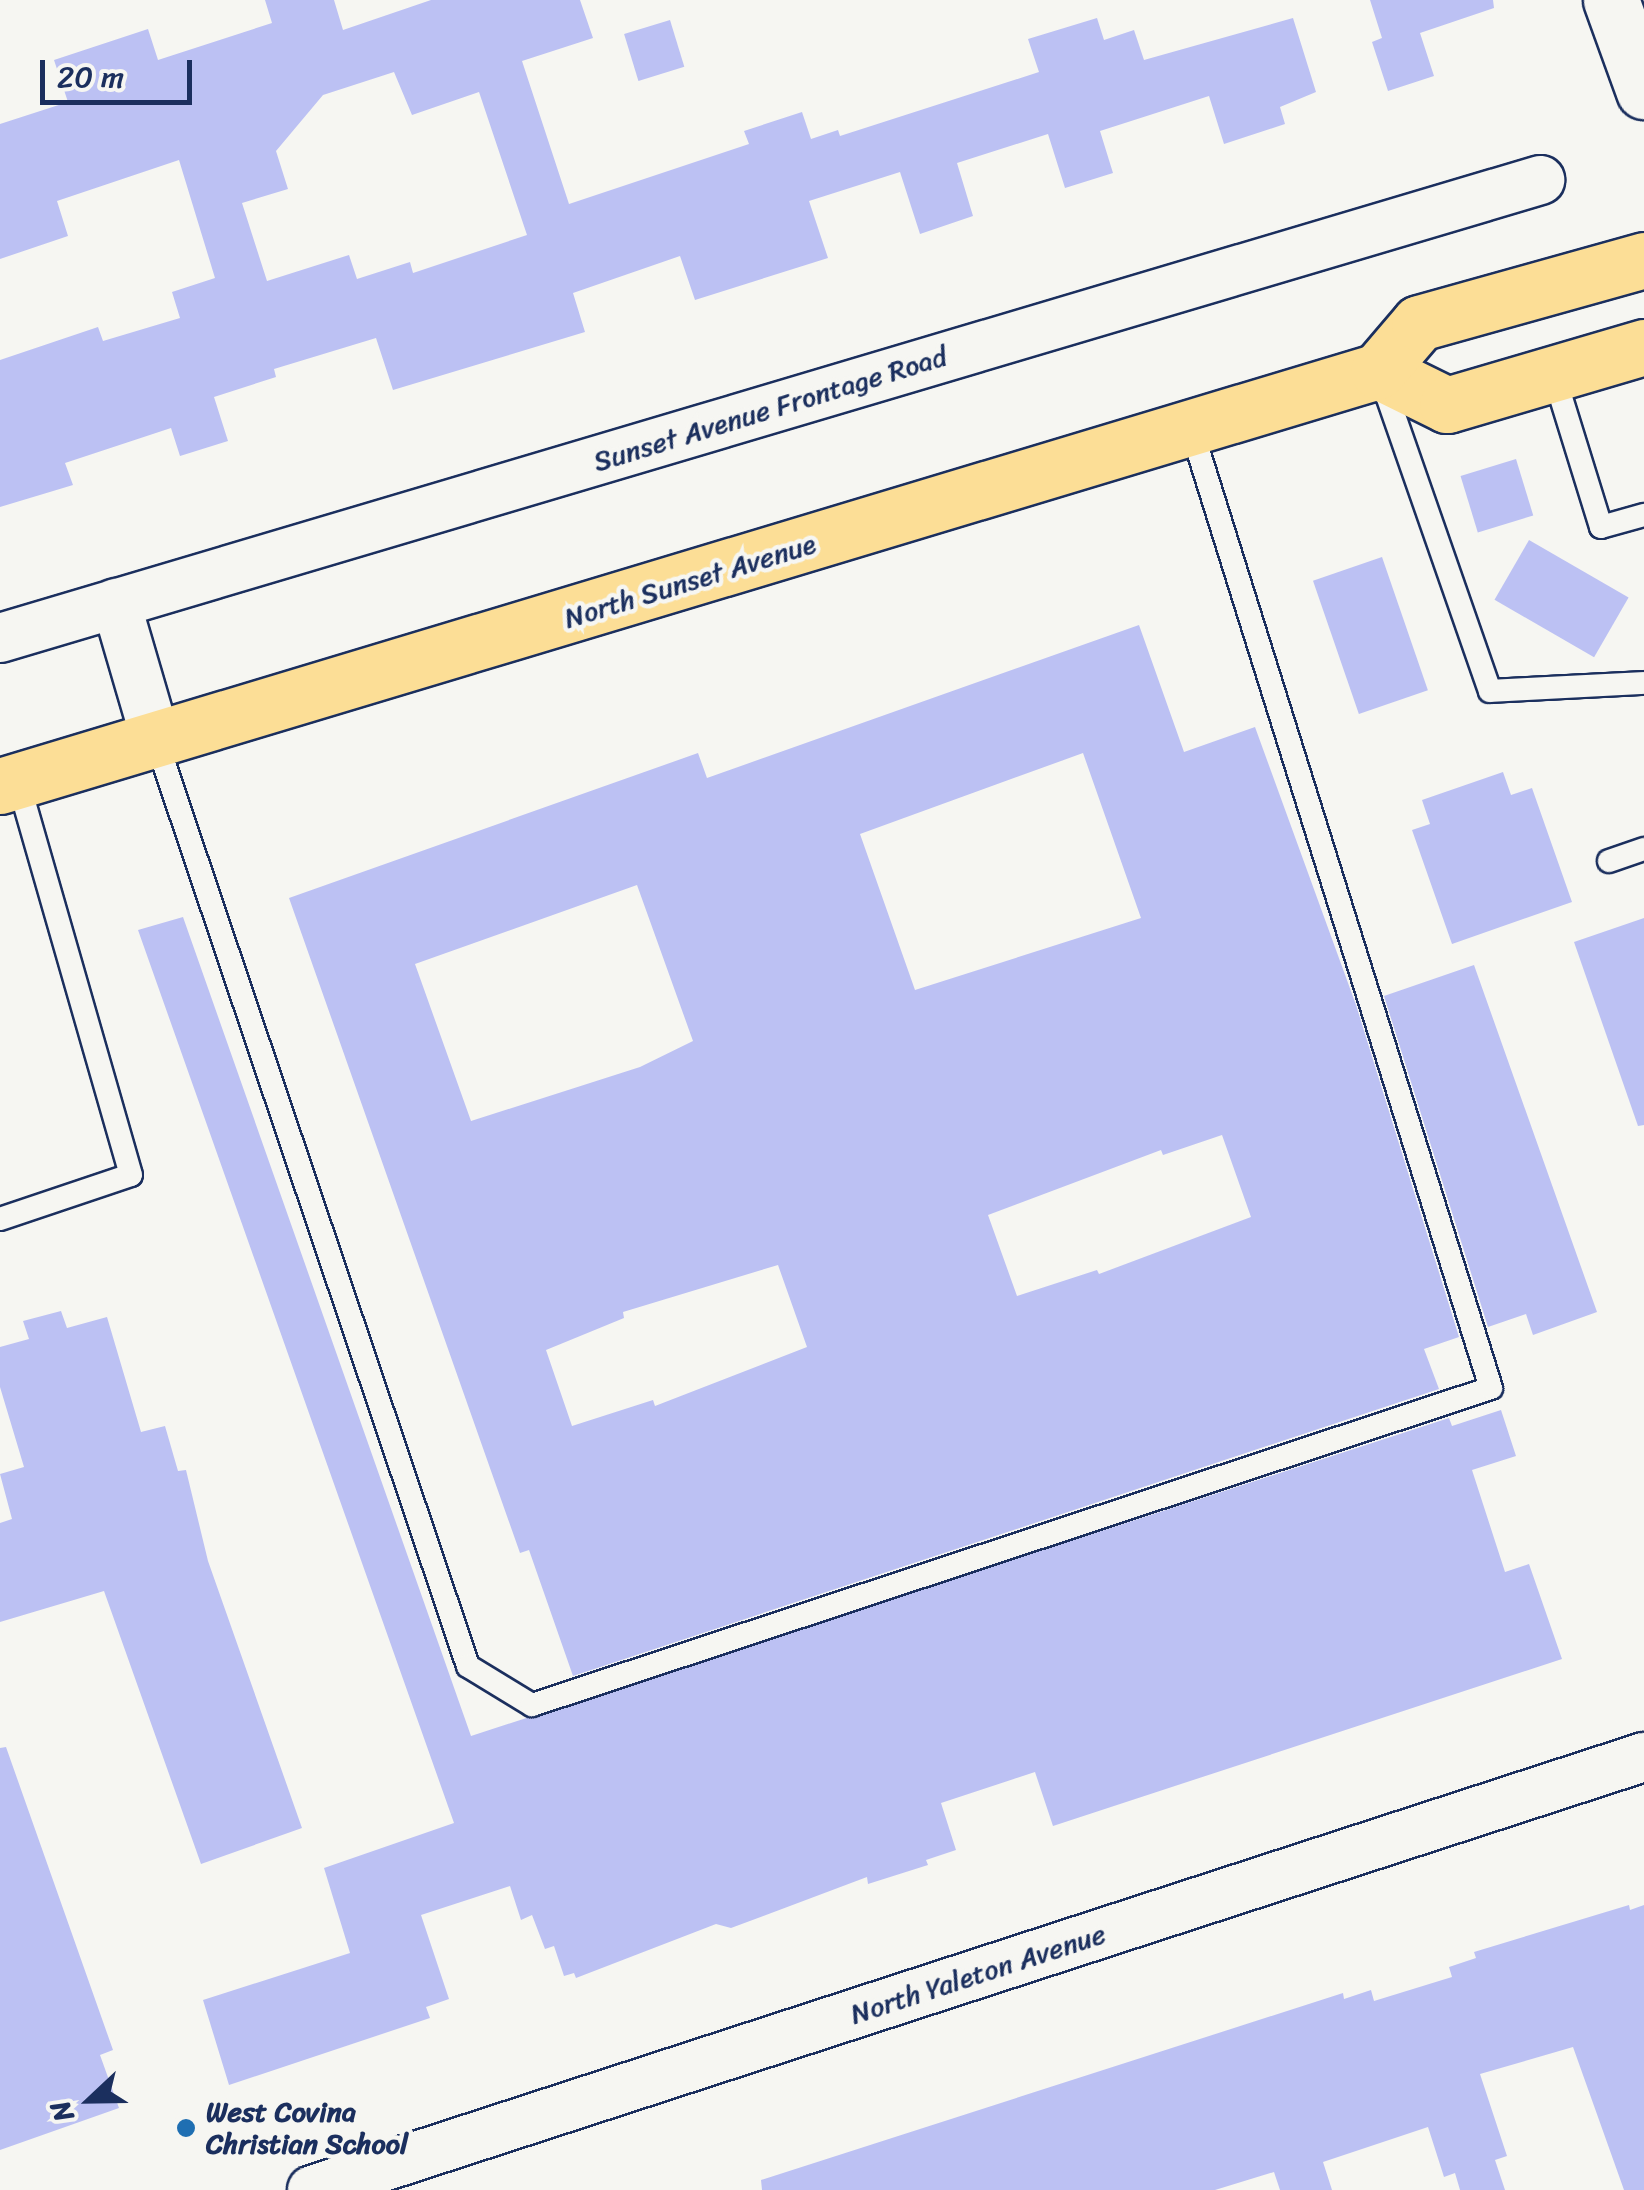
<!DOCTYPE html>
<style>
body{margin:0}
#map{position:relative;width:1644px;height:2190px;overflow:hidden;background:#f6f6f2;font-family:Sriracha,sans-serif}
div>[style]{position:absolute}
.building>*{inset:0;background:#bcc1f3;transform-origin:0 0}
.roads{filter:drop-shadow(2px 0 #1b2f5e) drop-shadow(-2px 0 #1b2f5e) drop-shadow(0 2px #1b2f5e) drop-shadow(0 -2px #1b2f5e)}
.lane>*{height:22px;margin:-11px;padding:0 11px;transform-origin:11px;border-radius:11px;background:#f6f6f2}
.street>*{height:48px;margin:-24px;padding:0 24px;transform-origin:24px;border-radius:24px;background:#f6f6f2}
.secondary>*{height:55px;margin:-27.5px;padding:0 27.5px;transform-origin:27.5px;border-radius:27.5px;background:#f6f6f2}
.primary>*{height:55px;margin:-27.5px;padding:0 27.5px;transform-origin:27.5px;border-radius:27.5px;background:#fcde96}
.dots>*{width:28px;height:28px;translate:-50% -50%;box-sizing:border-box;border:5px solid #f6f6f2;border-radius:50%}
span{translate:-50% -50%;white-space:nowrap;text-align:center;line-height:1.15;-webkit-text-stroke:9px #f6f6f2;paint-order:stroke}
.street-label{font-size:28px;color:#1b2f5e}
.poi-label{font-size:28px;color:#1b2f5e;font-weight:700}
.left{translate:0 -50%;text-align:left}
.north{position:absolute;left:40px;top:2050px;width:100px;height:100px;-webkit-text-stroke:8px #f6f6f2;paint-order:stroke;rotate:248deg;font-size:28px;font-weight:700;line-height:40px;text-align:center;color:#1b2f5e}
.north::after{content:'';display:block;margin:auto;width:35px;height:45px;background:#1b2f5e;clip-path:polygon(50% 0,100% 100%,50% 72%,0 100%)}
.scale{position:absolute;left:40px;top:60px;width:152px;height:45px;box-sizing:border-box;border:5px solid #1b2f5e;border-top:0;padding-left:12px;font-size:30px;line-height:35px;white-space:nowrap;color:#1b2f5e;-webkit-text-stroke:8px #f6f6f2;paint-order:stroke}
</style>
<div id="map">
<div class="building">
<i style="clip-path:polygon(evenodd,265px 0,334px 0,343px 30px,431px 0,580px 0,593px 38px,522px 61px,569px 204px,749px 144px,744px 131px,802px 112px,811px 139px,838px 130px,840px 136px,1039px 72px,1028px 39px,1097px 18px,1104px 40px,1134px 30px,1144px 60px,1293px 18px,1316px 92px,1280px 107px,1285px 124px,1224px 144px,1209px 96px,1100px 131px,1113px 173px,1065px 188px,1048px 134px,957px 163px,973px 216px,920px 234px,900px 172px,809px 201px,828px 258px,695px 300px,680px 256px,573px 293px,585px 332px,393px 390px,376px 338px,274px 369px,276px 377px,214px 397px,228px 441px,180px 456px,171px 428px,65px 463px,73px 485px,0 507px,0 360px,98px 327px,103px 341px,180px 318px,172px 292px,215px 278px,179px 160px,57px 201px,68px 236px,0 259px,0 124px,68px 102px,54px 60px,148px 29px,158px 60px,272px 23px,265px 0,394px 72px,412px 115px,479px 92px,527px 235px,413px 273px,410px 262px,357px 279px,349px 255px,267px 281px,242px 203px,288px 189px,276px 151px,323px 95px,394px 72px)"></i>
<i style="clip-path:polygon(1370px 0,1493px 0,1494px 8px,1420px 33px,1434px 76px,1388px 91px,1372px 42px,1382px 38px)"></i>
<i style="left:670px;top:20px;width:49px;height:48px;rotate:73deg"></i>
<i style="left:1516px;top:459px;width:59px;height:58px;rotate:73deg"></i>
<i style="left:1529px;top:540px;width:115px;height:69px;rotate:30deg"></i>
<i style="left:1382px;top:557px;width:141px;height:73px;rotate:71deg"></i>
<i style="clip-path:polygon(evenodd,1139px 625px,1184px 752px,1255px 727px,1356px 1005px,1459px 1337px,1424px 1349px,1439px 1389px,573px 1676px,529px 1550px,520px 1553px,289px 898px,698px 753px,707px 778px,1139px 625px,1083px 753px,1141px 918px,915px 990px,860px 834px,1083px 753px,1139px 625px,637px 885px,693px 1041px,640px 1067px,471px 1121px,415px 964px,637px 885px,1139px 625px,1222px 1135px,1251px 1217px,1099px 1274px,1097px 1270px,1017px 1296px,988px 1215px,1161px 1150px,1163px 1155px,1222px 1135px,1139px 625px,778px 1265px,807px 1347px,655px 1406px,653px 1400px,572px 1426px,546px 1350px,624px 1318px,623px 1312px,778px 1265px)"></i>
<i style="clip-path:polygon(1503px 772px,1511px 795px,1532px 788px,1572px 902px,1452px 944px,1412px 830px,1430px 824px,1422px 800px)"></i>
<i style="clip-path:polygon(183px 917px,471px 1736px,1449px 1418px,1452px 1426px,1501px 1410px,1516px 1456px,1472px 1470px,1505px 1572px,1529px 1564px,1562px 1659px,1053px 1826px,1035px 1772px,941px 1803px,956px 1850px,926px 1860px,928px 1865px,868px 1884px,867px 1877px,731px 1928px,716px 1924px,576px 1978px,574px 1973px,564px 1976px,554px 1946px,545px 1949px,532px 1915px,521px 1920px,510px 1886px,421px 1915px,449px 1999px,426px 2007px,430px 2018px,229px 2085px,203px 2000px,350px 1953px,324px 1868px,454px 1823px,138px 930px)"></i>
<i style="clip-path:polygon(1644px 918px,1644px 1125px,1638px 1126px,1574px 942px)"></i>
<i style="clip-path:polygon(1474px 965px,1597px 1312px,1533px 1335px,1526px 1314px,1488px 1327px,1384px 996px)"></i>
<i style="clip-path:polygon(61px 1311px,67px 1328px,107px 1317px,141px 1432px,165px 1426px,178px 1471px,186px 1470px,208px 1561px,302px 1828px,201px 1864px,104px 1591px,0 1622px,0 1523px,12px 1519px,0 1474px,24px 1467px,0 1387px,0 1347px,29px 1339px,23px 1321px)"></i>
<i style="clip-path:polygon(6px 1747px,113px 2050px,100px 2055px,119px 2108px,0 2150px,0 1748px)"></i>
<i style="clip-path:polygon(1629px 1905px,1630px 1910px,1644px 1905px,1644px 2190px,1624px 2190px,1573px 2047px,1480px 2074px,1507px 2156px,1495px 2160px,1505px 2190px,1460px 2190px,1455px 2173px,1444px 2177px,1428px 2127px,1323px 2162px,1332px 2190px,1280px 2190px,1274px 2172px,1215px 2190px,762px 2190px,761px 2180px,1343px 1993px,1344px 1999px,1371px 1990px,1374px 2001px,1452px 1977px,1449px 1967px,1476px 1958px,1474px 1952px)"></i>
</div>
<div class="roads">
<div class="lane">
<i style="left:1554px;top:375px;width:159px;rotate:72.8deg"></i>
<i style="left:1601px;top:527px;width:45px;rotate:-15.6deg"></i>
<i style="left:1382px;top:381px;width:328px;rotate:70.8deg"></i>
<i style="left:1490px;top:691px;width:154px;rotate:-3deg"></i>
<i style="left:157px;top:743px;width:974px;rotate:71.38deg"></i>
<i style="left:468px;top:1666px;width:75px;rotate:31.4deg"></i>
<i style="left:532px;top:1705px;width:1010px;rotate:-18.29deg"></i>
<i style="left:1491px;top:1388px;width:1006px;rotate:-107.35deg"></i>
<i style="left:1609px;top:861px;width:37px;rotate:-19deg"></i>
<i style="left:0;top:1219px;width:138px;rotate:-18.6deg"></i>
<i style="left:131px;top:1175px;width:411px;rotate:-106deg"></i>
</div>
<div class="street">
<i style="left:116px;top:603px;width:146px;rotate:73.7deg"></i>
<i style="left:0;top:638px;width:1607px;rotate:-16.56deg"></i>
<i style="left:312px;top:2190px;width:1401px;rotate:-18.01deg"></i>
</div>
<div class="secondary">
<i style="left:1611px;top:0;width:97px;rotate:70.1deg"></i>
</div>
<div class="primary">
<i style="left:1378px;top:371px;width:77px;rotate:26.2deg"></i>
<i style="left:1447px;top:405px;width:205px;rotate:-16.4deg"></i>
<i style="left:0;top:786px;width:1439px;rotate:-16.76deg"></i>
<i style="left:1378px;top:371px;width:63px;rotate:-49.5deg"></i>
<i style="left:1419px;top:323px;width:234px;rotate:-15.6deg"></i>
</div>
</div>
<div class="dots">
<i style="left:186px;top:2128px;background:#1f6fb2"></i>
</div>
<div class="street-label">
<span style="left:770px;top:409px;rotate:-17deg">Sunset Avenue Frontage Road</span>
<span style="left:690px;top:581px;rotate:-17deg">North Sunset Avenue</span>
<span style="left:978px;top:1974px;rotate:-18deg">North Yaleton Avenue</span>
</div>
<div class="poi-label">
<span class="left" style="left:206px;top:2128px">West Covina<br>Christian School</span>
</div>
<div class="north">N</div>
<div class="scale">20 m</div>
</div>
